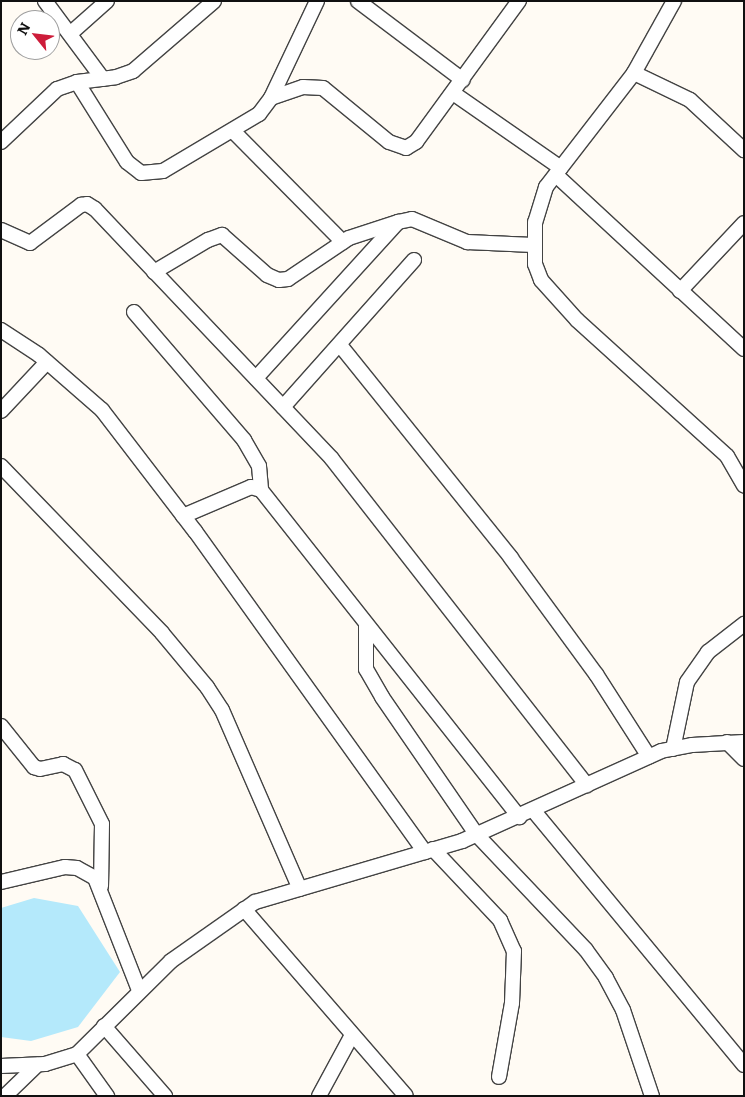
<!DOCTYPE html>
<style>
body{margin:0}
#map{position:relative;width:745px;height:1097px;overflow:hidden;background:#fffbf4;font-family:Literata,serif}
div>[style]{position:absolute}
.water>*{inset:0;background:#b4e9fb}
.roads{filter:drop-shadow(1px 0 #434343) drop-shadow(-1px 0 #434343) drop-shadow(0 1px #434343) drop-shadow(0 -1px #434343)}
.minor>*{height:14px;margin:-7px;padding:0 7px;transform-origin:7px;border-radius:7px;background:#fff}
span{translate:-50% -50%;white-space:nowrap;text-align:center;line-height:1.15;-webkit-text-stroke:5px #fff;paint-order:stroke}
.frame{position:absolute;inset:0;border:2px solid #101010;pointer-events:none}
.north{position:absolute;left:10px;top:10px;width:50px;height:50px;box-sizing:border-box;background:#fff;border:1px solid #9f9f9f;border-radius:50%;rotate:299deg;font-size:14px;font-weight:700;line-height:20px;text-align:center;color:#101010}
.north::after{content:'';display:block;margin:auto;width:18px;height:22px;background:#cd1c3a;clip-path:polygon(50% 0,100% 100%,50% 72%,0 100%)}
</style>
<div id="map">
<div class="water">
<i style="clip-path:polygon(34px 898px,78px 906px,120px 972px,78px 1027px,31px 1041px,1px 1037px,1px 908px)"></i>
</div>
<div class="roads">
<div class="minor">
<i style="left:45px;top:1px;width:97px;rotate:53.4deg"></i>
<i style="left:358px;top:1px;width:131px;rotate:37deg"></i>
<i style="left:674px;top:1px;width:82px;rotate:119.1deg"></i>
<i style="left:634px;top:73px;width:144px;rotate:127.7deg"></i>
<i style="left:546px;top:187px;width:37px;rotate:107deg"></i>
<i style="left:535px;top:222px;width:42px;rotate:90deg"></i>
<i style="left:535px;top:264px;width:17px;rotate:69deg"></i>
<i style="left:541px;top:280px;width:54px;rotate:48deg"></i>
<i style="left:577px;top:320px;width:202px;rotate:42.2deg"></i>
<i style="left:727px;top:456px;width:34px;rotate:60deg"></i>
<i style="left:71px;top:33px;width:48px;rotate:-41.6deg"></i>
<i style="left:634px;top:73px;width:62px;rotate:25.7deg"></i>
<i style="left:690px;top:100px;width:74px;rotate:42.8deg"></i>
<i style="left:77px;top:82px;width:94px;rotate:58deg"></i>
<i style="left:127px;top:162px;width:18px;rotate:38deg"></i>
<i style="left:141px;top:173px;width:22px;rotate:-5deg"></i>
<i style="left:163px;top:171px;width:112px;rotate:-30.7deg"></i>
<i style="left:259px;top:114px;width:20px;rotate:-53deg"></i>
<i style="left:271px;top:98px;width:107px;rotate:-64.6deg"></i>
<i style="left:453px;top:93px;width:131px;rotate:34.8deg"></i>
<i style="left:271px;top:98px;width:34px;rotate:-19deg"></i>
<i style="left:303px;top:87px;width:20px;rotate:3deg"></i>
<i style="left:323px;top:88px;width:85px;rotate:39.3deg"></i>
<i style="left:389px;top:142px;width:18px;rotate:19deg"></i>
<i style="left:406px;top:148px;width:12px;rotate:-31deg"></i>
<i style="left:416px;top:142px;width:175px;rotate:-53.9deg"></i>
<i style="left:233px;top:131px;width:156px;rotate:45.3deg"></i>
<i style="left:1px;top:142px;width:77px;rotate:-43.4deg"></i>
<i style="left:57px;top:89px;width:21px;rotate:-19deg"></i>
<i style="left:77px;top:82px;width:39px;rotate:-7deg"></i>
<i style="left:116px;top:77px;width:18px;rotate:-19deg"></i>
<i style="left:133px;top:71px;width:107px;rotate:-40.8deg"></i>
<i style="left:556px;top:175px;width:256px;rotate:42.8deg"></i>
<i style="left:1px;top:230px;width:32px;rotate:24deg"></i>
<i style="left:30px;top:243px;width:64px;rotate:-36.7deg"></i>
<i style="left:81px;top:205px;width:6px;rotate:-9deg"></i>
<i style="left:87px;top:204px;width:9px;rotate:32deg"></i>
<i style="left:95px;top:209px;width:344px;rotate:46.5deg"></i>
<i style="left:332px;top:459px;width:414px;rotate:52deg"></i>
<i style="left:154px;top:272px;width:63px;rotate:-30.7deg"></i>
<i style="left:208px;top:240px;width:15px;rotate:-20deg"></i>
<i style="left:222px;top:235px;width:60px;rotate:41.6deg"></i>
<i style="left:267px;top:275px;width:13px;rotate:23deg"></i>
<i style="left:279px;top:280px;width:9px;rotate:-6deg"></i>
<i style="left:288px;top:279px;width:73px;rotate:-33.9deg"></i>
<i style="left:349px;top:238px;width:52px;rotate:-18.1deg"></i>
<i style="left:680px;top:291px;width:93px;rotate:-46.7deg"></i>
<i style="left:134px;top:312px;width:169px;rotate:49.3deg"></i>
<i style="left:244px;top:440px;width:30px;rotate:60deg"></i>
<i style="left:259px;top:466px;width:24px;rotate:85deg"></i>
<i style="left:1px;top:330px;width:45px;rotate:33.3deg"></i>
<i style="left:39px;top:355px;width:84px;rotate:41.1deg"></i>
<i style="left:102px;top:410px;width:153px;rotate:52.5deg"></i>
<i style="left:195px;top:531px;width:395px;rotate:54.4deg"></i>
<i style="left:340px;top:345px;width:273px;rotate:51.2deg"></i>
<i style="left:511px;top:558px;width:144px;rotate:53.8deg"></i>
<i style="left:596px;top:674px;width:98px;rotate:57.4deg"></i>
<i style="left:256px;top:378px;width:211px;rotate:-47.7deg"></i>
<i style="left:398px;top:222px;width:14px;rotate:-12deg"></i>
<i style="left:412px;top:219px;width:60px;rotate:22.7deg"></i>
<i style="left:467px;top:242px;width:66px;rotate:2.6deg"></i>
<i style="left:283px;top:407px;width:197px;rotate:-48.3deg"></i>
<i style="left:1px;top:411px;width:67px;rotate:-46.8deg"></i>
<i style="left:1px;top:466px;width:232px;rotate:46deg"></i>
<i style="left:162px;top:633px;width:70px;rotate:50.2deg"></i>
<i style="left:207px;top:687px;width:27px;rotate:57deg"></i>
<i style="left:222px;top:710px;width:195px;rotate:66.5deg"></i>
<i style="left:183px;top:516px;width:74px;rotate:-23.1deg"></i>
<i style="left:251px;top:487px;width:10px;rotate:17deg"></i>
<i style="left:261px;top:490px;width:417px;rotate:51.7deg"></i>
<i style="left:366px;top:624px;width:45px;rotate:90deg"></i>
<i style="left:366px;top:669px;width:32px;rotate:60deg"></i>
<i style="left:382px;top:697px;width:168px;rotate:55.5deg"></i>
<i style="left:477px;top:835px;width:158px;rotate:46.5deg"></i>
<i style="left:586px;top:950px;width:34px;rotate:54deg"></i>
<i style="left:606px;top:978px;width:36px;rotate:62deg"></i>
<i style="left:623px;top:1010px;width:91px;rotate:71.4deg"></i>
<i style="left:1px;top:726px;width:53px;rotate:51.2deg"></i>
<i style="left:34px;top:767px;width:6px;rotate:18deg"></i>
<i style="left:40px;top:769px;width:24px;rotate:-12deg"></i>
<i style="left:63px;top:764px;width:13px;rotate:27deg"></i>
<i style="left:75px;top:770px;width:60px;rotate:63.4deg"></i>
<i style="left:102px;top:824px;width:62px;rotate:90.9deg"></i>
<i style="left:727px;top:742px;width:24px;rotate:45deg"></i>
<i style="left:673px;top:749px;width:68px;rotate:-78.2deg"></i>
<i style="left:687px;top:682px;width:37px;rotate:-55deg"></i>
<i style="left:708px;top:652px;width:46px;rotate:-37.9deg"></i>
<i style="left:533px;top:810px;width:331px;rotate:50.4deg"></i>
<i style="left:433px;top:849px;width:98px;rotate:46.7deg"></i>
<i style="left:500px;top:920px;width:34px;rotate:66deg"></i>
<i style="left:514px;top:951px;width:52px;rotate:92.2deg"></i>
<i style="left:512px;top:1003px;width:75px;rotate:100deg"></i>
<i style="left:1px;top:882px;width:66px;rotate:-13.2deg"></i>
<i style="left:65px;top:867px;width:12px;rotate:5deg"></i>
<i style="left:77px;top:868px;width:21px;rotate:29deg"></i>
<i style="left:95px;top:878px;width:120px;rotate:68.6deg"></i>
<i style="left:244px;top:909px;width:247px;rotate:49.1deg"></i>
<i style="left:104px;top:1026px;width:93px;rotate:48.9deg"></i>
<i style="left:77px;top:1054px;width:52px;rotate:54.5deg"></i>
<i style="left:1px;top:1066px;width:44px;rotate:-2.6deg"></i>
<i style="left:45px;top:1064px;width:34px;rotate:-17deg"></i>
<i style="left:77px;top:1054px;width:132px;rotate:-44.7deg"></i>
<i style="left:171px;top:961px;width:103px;rotate:-35.1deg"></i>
<i style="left:255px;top:902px;width:216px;rotate:-16.4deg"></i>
<i style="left:462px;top:841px;width:218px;rotate:-24.3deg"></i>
<i style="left:661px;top:751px;width:32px;rotate:-11deg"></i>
<i style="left:692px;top:745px;width:52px;rotate:-3.3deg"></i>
<i style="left:5px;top:1096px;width:45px;rotate:-44.1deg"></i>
<i style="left:319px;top:1096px;width:69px;rotate:-61.6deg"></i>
</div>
</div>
<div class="frame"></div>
<div class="north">N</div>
</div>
